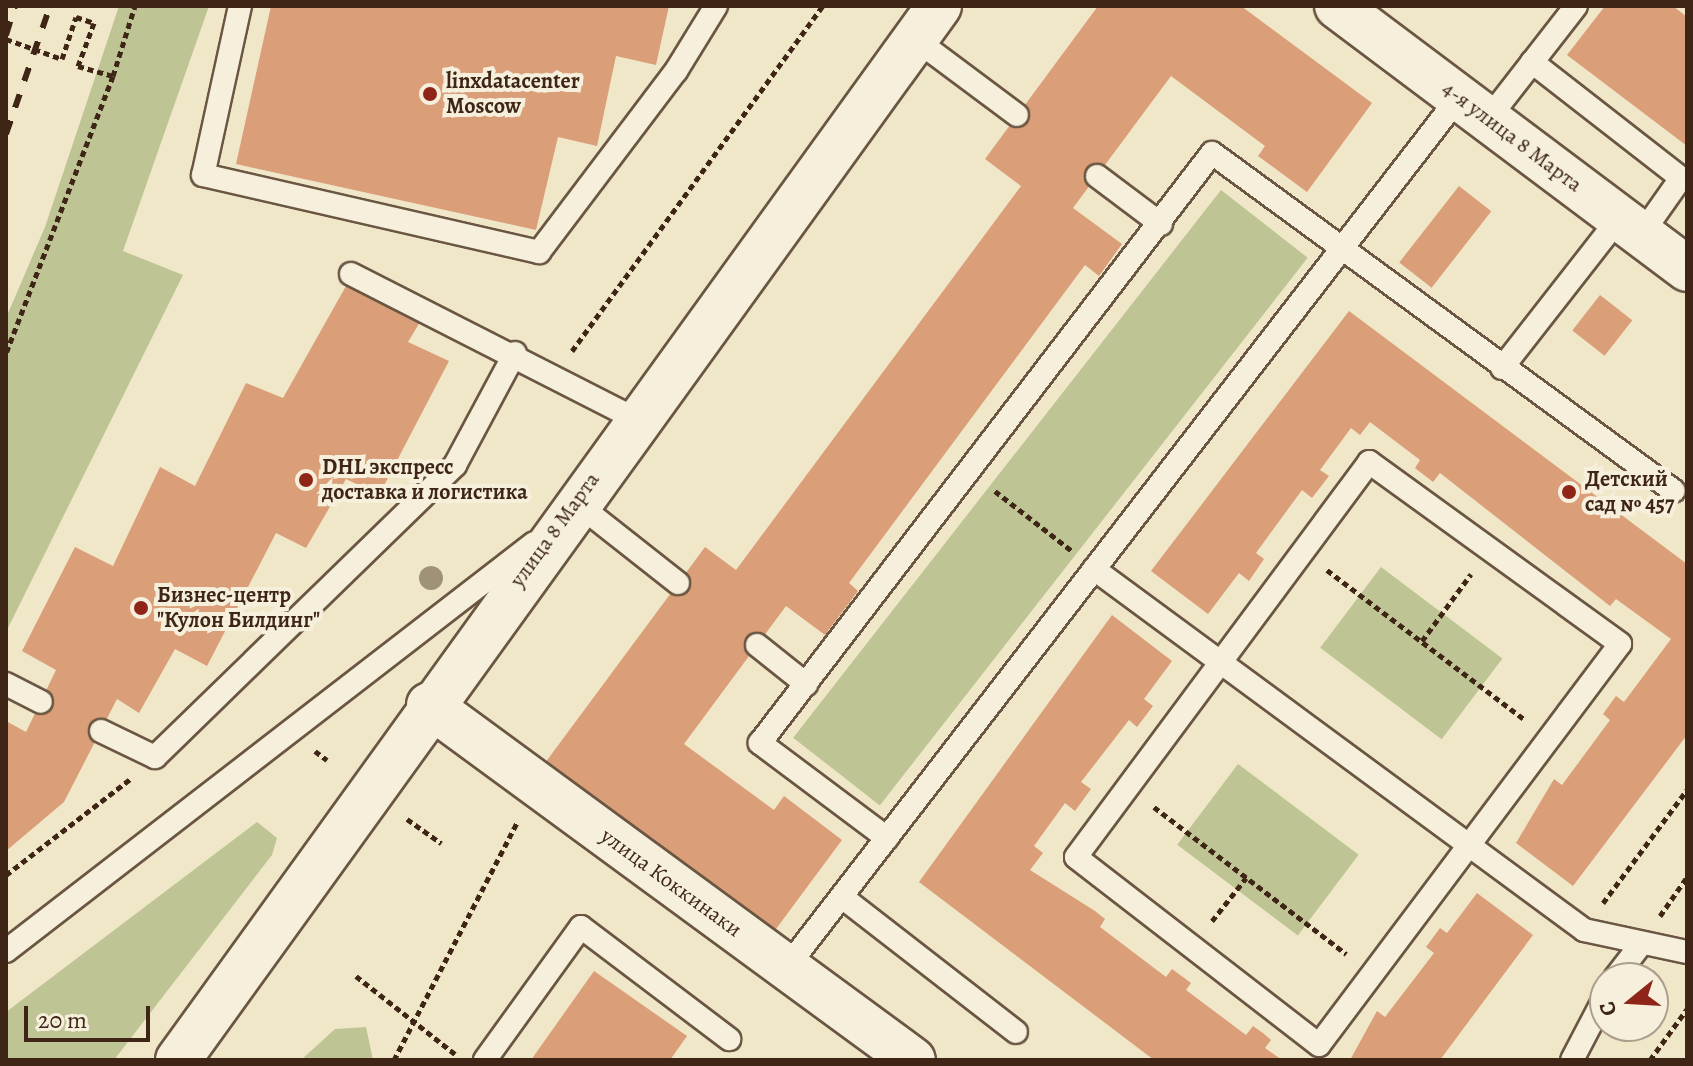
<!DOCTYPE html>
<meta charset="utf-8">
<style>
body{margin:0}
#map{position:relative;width:1693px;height:1066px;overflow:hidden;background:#f0e7c9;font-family:Alegreya,serif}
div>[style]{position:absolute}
.green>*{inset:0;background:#bec493;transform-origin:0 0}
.building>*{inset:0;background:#da9e78;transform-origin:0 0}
.path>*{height:5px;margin-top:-2.5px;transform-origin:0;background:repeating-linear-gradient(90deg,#3e2515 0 6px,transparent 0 10px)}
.roads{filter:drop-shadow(2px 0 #6a5642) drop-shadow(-2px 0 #6a5642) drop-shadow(0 2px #6a5642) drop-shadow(0 -2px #6a5642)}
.service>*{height:22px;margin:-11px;padding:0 11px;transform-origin:11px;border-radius:11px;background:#f5efdc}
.minor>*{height:44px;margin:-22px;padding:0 22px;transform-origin:22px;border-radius:22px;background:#f5efdc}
.rail>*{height:6px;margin-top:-3px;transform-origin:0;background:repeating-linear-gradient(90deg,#3e2515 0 14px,transparent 0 28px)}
.trees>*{width:24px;height:24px;margin:-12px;border-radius:50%;background:#a09277}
.dots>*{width:22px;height:22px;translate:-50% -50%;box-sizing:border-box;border:4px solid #f5efdc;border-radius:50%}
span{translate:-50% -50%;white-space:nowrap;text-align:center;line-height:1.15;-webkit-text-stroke:8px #f5efdc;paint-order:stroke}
.poi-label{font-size:22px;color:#3e2515;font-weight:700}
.left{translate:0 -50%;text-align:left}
.street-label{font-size:22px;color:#3e2515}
.frame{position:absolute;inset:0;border:8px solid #3e2515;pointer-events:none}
.north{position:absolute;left:1589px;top:962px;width:80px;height:80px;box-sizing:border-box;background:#f5efdc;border:2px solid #ac9e8c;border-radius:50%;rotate:252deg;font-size:22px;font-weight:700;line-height:32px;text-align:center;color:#3e2515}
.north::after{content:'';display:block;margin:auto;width:28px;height:36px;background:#8f2418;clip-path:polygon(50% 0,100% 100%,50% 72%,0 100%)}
.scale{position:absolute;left:24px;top:1006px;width:126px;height:36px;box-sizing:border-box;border:4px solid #3e2515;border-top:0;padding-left:10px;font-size:24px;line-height:28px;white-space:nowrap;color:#3e2515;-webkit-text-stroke:6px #f5efdc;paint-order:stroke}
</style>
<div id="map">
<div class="green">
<i style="clip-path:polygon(119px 6px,209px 6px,123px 251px,183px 275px,6px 632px,6px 318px,45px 227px)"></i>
<i style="left:1221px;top:190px;width:110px;height:695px;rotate:38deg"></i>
<i style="left:1381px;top:567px;width:152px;height:101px;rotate:37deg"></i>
<i style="left:1238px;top:764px;width:151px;height:101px;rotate:37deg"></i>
<i style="clip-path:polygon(257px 822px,277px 838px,272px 855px,114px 1060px,6px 1060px,6px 1012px)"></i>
<i style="clip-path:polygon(366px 1027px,373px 1060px,301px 1060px,335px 1029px)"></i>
</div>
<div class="building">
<i style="clip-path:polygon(271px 6px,669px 6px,656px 65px,616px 56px,597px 146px,558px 137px,536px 230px,236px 164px)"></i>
<i style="clip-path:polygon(1098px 6px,1241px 6px,1372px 103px,1307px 192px,1258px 156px,1265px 146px,1171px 76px,1073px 208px,1122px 244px,1099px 276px,1085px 265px,849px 583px,858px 591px,825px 635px,786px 606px,684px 744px,774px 810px,784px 796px,842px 840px,773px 933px,545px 763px,705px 547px,736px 570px,1021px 186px,985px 159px)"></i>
<i style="clip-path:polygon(1605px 6px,1673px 6px,1687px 17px,1687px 146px,1567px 55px)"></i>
<i style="left:1459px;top:186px;width:41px;height:97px;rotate:38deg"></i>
<i style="clip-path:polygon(346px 286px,420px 322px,408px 342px,449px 361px,379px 495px,346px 479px,306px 548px,276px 533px,207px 666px,175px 649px,139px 713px,117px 699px,64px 802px,6px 851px,6px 721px,26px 732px,56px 670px,22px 651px,75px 547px,113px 566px,160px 467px,195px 486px,246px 383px,283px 398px)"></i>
<i style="left:1600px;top:295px;width:41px;height:45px;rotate:38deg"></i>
<i style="clip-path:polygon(1349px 311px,1687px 564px,1687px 735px,1573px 886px,1516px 843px,1554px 779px,1562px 785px,1610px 720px,1603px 714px,1616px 696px,1624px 702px,1671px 639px,1616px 599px,1610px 606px,1440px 473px,1433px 482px,1415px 468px,1420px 460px,1370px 422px,1360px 435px,1351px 428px,1320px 470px,1329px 476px,1312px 498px,1302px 490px,1256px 553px,1264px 559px,1249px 581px,1239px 573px,1208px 614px,1151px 571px)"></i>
<i style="clip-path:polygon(1112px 615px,1172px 661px,1144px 699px,1153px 706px,1137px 727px,1129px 720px,1081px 782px,1091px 789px,1075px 811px,1065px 803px,1034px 846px,1043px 853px,1030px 870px,1095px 911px,1105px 919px,1100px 927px,1166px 977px,1172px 969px,1183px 977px,1191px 983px,1186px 990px,1246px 1035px,1253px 1026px,1263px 1033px,1271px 1040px,1265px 1048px,1282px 1060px,1154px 1060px,919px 882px)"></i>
<i style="clip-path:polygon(1477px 893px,1533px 935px,1440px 1060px,1350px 1060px,1377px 1011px,1385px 1017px,1434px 953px,1426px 947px,1440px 928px,1447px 933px)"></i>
<i style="clip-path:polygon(594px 971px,687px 1036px,670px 1060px,531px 1060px)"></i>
</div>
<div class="path">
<i style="left:6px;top:39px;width:59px;rotate:19.7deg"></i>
<i style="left:62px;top:59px;width:44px;rotate:-71.6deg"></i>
<i style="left:76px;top:17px;width:19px;rotate:18deg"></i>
<i style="left:94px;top:23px;width:46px;rotate:110.4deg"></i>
<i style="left:78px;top:66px;width:36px;rotate:16deg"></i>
<i style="left:113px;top:76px;width:298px;rotate:111.1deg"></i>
<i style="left:113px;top:76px;width:73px;rotate:-72.6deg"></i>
<i style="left:572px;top:351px;width:427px;rotate:-54deg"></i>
<i style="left:995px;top:491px;width:98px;rotate:37.9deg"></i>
<i style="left:1327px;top:570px;width:246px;rotate:37.1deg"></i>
<i style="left:1422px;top:641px;width:83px;rotate:-53.8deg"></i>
<i style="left:315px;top:751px;width:15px;rotate:37deg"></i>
<i style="left:1154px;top:807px;width:242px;rotate:37.4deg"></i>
<i style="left:407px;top:819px;width:42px;rotate:35.2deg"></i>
<i style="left:6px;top:875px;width:157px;rotate:-37.7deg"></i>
<i style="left:1603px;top:903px;width:141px;rotate:-53.4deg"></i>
<i style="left:1660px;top:916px;width:47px;rotate:-55.3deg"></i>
<i style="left:1212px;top:921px;width:55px;rotate:-51.7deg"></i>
<i style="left:356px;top:976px;width:126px;rotate:38.2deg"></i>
<i style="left:394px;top:1060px;width:267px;rotate:-62.6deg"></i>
<i style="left:1650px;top:1060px;width:63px;rotate:-54deg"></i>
</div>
<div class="roads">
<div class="service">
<i style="left:240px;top:6px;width:173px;rotate:102.3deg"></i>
<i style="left:203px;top:175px;width:345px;rotate:12.9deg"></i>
<i style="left:539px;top:252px;width:227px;rotate:-52.9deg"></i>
<i style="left:676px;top:71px;width:76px;rotate:-58.4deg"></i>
<i style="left:915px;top:39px;width:127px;rotate:36.7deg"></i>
<i style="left:1532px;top:62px;width:189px;rotate:37.9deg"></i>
<i style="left:1681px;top:178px;width:70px;rotate:125.1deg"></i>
<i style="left:1488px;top:119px;width:143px;rotate:-52.1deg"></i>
<i style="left:1097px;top:176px;width:80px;rotate:36.9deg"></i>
<i style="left:351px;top:274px;width:320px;rotate:27deg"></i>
<i style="left:1502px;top:368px;width:190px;rotate:-52deg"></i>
<i style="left:1369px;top:462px;width:310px;rotate:35.9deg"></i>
<i style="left:1620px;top:644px;width:501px;rotate:126.89deg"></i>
<i style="left:1319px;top:1045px;width:307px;rotate:-142.3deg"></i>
<i style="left:1076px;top:857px;width:492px;rotate:-53.4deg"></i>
<i style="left:575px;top:502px;width:131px;rotate:38.2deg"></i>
<i style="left:1094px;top:569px;width:609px;rotate:36.38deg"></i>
<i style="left:1584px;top:930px;width:105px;rotate:12.1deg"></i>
<i style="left:757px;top:645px;width:63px;rotate:38.5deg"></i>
<i style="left:6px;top:684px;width:39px;rotate:27deg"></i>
<i style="left:101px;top:731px;width:60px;rotate:25.7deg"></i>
<i style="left:155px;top:757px;width:419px;rotate:-44.2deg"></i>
<i style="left:455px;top:465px;width:127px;rotate:-61.8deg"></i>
<i style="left:887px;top:838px;width:159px;rotate:-143.2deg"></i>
<i style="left:760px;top:743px;width:743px;rotate:-52.54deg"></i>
<i style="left:1212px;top:153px;width:572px;rotate:36.19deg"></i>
<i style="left:842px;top:897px;width:220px;rotate:37.8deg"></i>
<i style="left:6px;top:951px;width:667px;rotate:-37.69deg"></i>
<i style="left:787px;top:967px;width:1099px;rotate:-52.32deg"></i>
<i style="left:1615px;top:978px;width:44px;rotate:-52.4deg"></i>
<i style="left:485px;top:1060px;width:164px;rotate:-54.2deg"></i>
<i style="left:581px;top:927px;width:186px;rotate:37.1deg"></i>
<i style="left:1572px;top:1060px;width:71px;rotate:-62.4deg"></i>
</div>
<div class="minor">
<i style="left:1337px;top:6px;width:438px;rotate:36.9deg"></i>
<i style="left:429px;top:705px;width:600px;rotate:36.26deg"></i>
<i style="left:178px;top:1060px;width:1300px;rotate:-54.17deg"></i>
</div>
</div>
<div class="rail">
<i style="left:6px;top:35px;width:30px;rotate:-73deg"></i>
<i style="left:6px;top:134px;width:135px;rotate:-71deg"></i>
</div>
<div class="trees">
<i style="left:431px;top:578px"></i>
</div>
<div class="dots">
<i style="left:430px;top:94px;background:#8f2418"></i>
<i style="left:306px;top:480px;background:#8f2418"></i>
<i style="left:1569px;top:492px;background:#8f2418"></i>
<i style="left:141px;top:608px;background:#8f2418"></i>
</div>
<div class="poi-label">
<span class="left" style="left:446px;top:94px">linxdatacenter<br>Moscow</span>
<span class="left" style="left:322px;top:480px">DHL экспресс<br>доставка и логистика</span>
<span class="left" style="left:1585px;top:492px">Детский<br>сад № 457</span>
<span class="left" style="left:157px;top:608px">Бизнес-центр<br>"Кулон Билдинг"</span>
</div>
<div class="street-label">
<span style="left:1512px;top:137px;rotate:37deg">4-я улица 8 Марта</span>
<span style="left:555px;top:530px;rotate:-54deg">улица 8 Марта</span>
<span style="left:671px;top:883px;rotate:36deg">улица Коккинаки</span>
</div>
<div class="frame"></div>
<div class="north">С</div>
<div class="scale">20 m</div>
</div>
